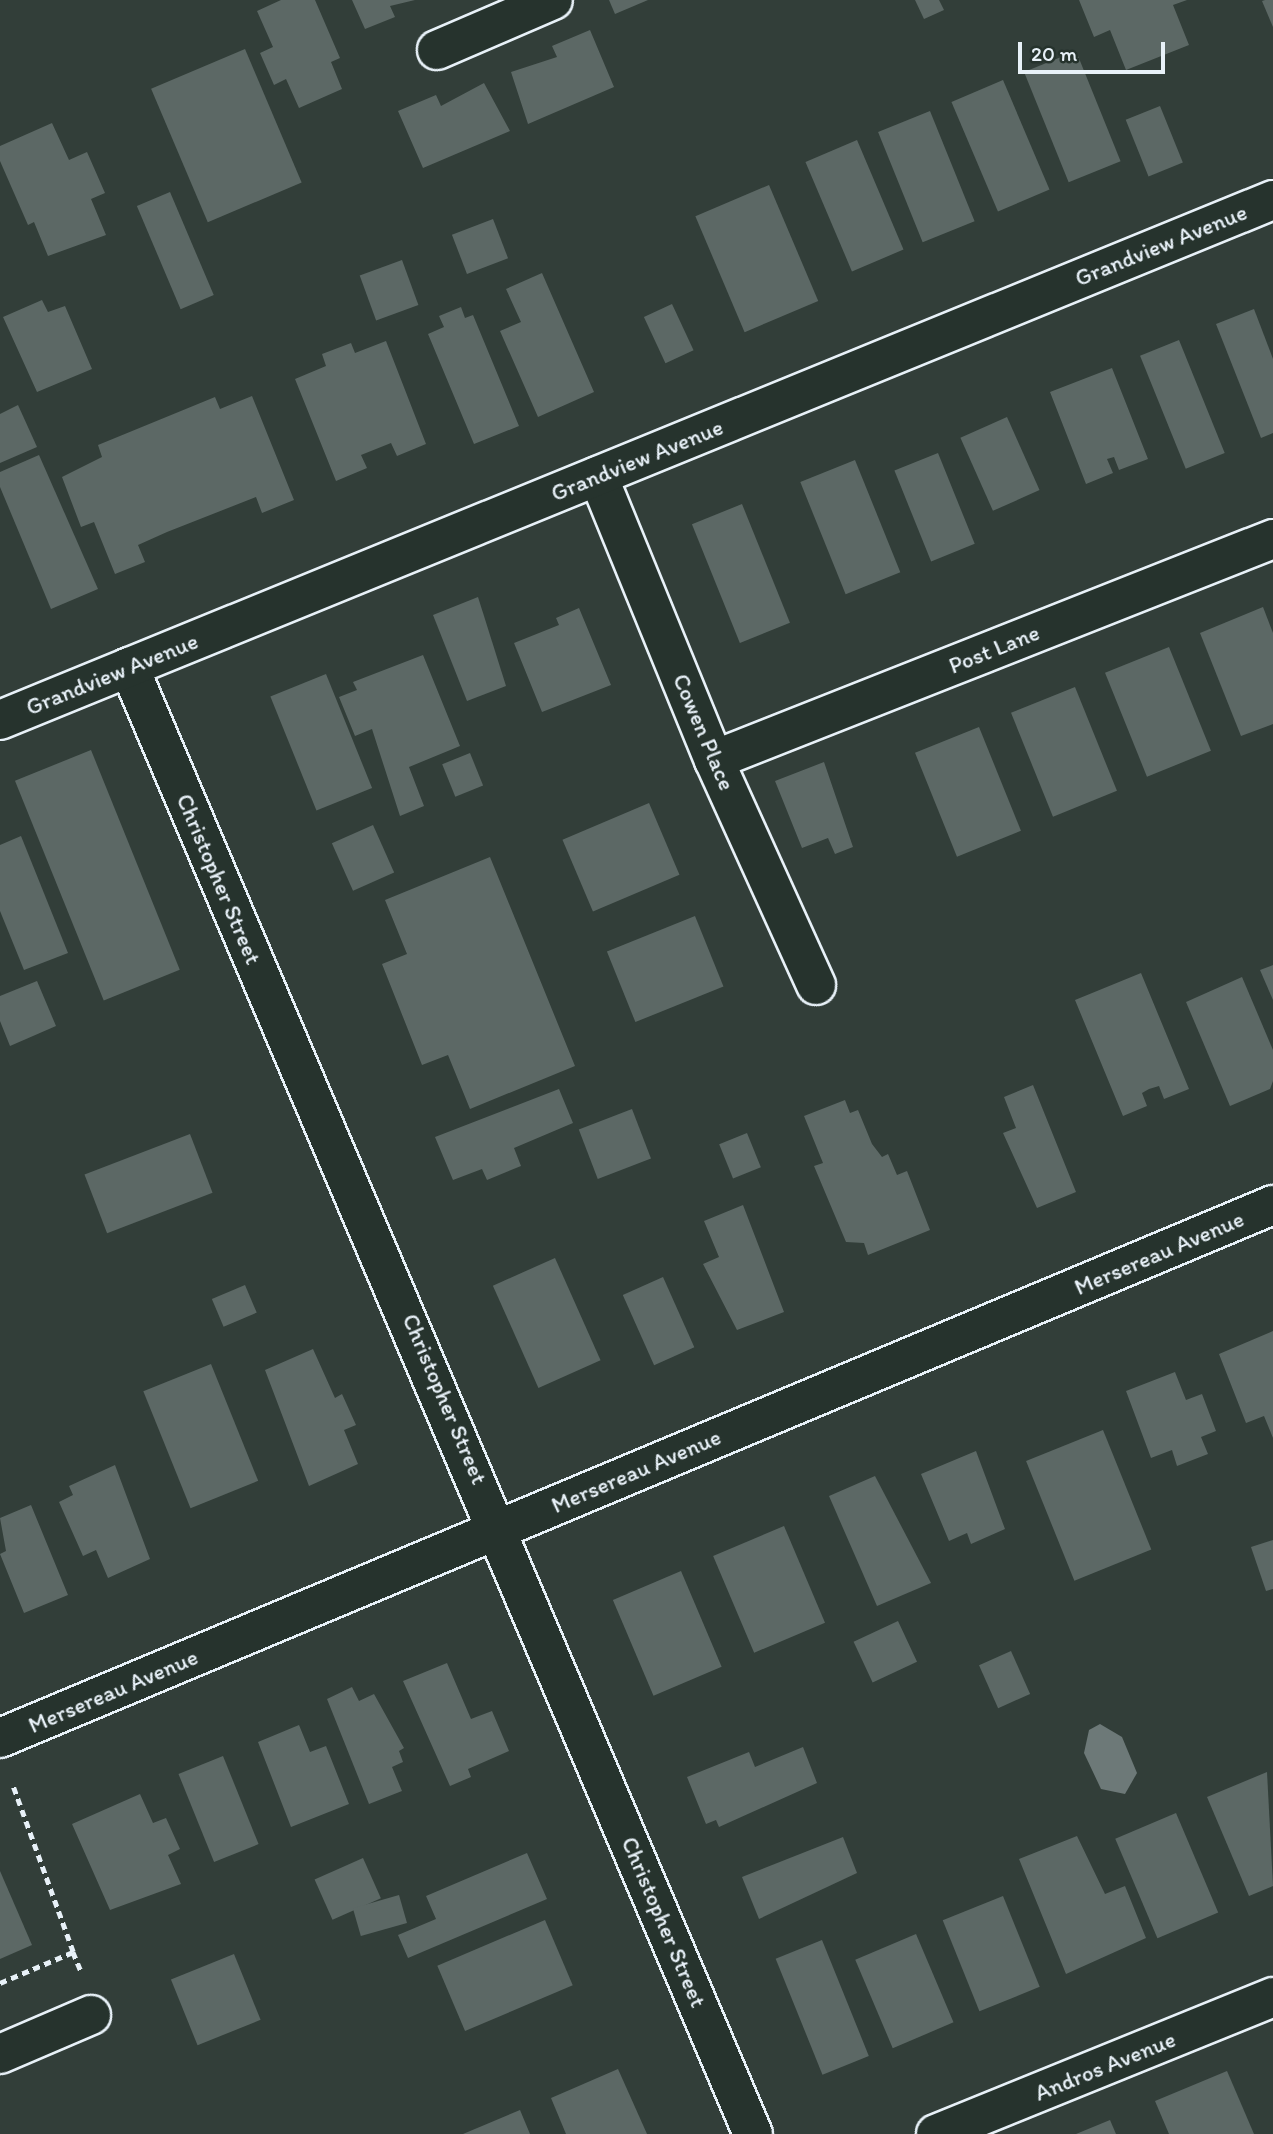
<!DOCTYPE html>
<style>
body{margin:0}
#map{position:relative;width:1273px;height:2134px;overflow:hidden;background:#323e39;font-family:Itim,sans-serif}
div>[style]{position:absolute}
.water>*{inset:0;background:#6d7978}
.building>*{inset:0;background:#5c6865;transform-origin:0 0}
.path>*{height:4.5px;margin-top:-2.25px;transform-origin:0;background:repeating-linear-gradient(90deg,#e8f1f8 0 7px,transparent 0 12px)}
.roads{filter:drop-shadow(2px 0 #e8f1f8) drop-shadow(-2px 0 #e8f1f8) drop-shadow(0 2px #e8f1f8) drop-shadow(0 -2px #e8f1f8)}
.minor>*{height:38px;margin:-19px;padding:0 19px;transform-origin:19px;border-radius:19px;background:#26332d}
span{translate:-50% -50%;white-space:nowrap;text-align:center;line-height:1.15;-webkit-text-stroke:5px #26332d;paint-order:stroke}
.street-label{font-size:23px;color:#e8f1f8}
.scale{position:absolute;left:1018px;top:42px;width:147px;height:32px;box-sizing:border-box;border:4px solid #e8f1f8;border-top:0;padding-left:9px;font-size:21px;line-height:24px;white-space:nowrap;color:#e8f1f8;-webkit-text-stroke:5px #26332d;paint-order:stroke}
</style>
<div id="map">
<div class="water">
<i style="clip-path:polygon(1100px 1724px,1122px 1737px,1137px 1773px,1125px 1794px,1101px 1789px,1084px 1753px,1089px 1730px)"></i>
</div>
<div class="building">
<i style="clip-path:polygon(281px 0,315px 0,340px 58px,331px 62px,342px 89px,299px 108px,286px 79px,274px 85px,260px 53px,273px 47px,257px 11px)"></i>
<i style="clip-path:polygon(352px 0,415px 0,390px 6px,395px 17px,365px 29px)"></i>
<i style="clip-path:polygon(609px 0,648px 0,615px 14px)"></i>
<i style="clip-path:polygon(915px 0,939px 0,944px 10px,924px 19px)"></i>
<i style="clip-path:polygon(1079px 0,1187px 0,1173px 5px,1189px 45px,1126px 70px,1110px 30px,1094px 37px)"></i>
<i style="clip-path:polygon(1265px 0,1273px 0,1273px 27px,1262px 1px)"></i>
<i style="clip-path:polygon(590px 30px,614px 87px,528px 124px,511px 72px,557px 57px,552px 46px)"></i>
<i style="left:245px;top:49px;width:145px;height:102px;rotate:67deg"></i>
<i style="left:1076px;top:51px;width:119px;height:56px;rotate:68deg"></i>
<i style="left:1003px;top:80px;width:119px;height:56px;rotate:67deg"></i>
<i style="clip-path:polygon(484px 83px,510px 131px,423px 168px,398px 111px,436px 95px,441px 106px)"></i>
<i style="left:1160px;top:106px;width:61px;height:37px;rotate:68deg"></i>
<i style="left:930px;top:111px;width:119px;height:56px;rotate:68deg"></i>
<i style="clip-path:polygon(52px 123px,69px 160px,87px 152px,105px 193px,91px 199px,106px 235px,48px 256px,34px 222px,28px 225px,0 161px,0 146px)"></i>
<i style="left:857px;top:140px;width:119px;height:56px;rotate:67deg"></i>
<i style="left:769px;top:185px;width:126px;height:80px;rotate:67deg"></i>
<i style="left:170px;top:192px;width:112px;height:36px;rotate:67deg"></i>
<i style="left:493px;top:219px;width:42px;height:44px;rotate:69deg"></i>
<i style="left:402px;top:260px;width:48px;height:45px;rotate:70deg"></i>
<i style="clip-path:polygon(542px 273px,594px 392px,538px 417px,500px 331px,521px 322px,506px 289px)"></i>
<i style="clip-path:polygon(42px 300px,48px 312px,65px 306px,92px 369px,37px 392px,3px 317px)"></i>
<i style="left:672px;top:304px;width:51px;height:31px;rotate:65deg"></i>
<i style="clip-path:polygon(461px 307px,465px 318px,473px 315px,519px 426px,474px 444px,428px 334px,444px 327px,439px 316px)"></i>
<i style="clip-path:polygon(1254px 309px,1273px 359px,1273px 433px,1261px 438px,1216px 324px)"></i>
<i style="left:1179px;top:340px;width:122px;height:42px;rotate:68deg"></i>
<i style="clip-path:polygon(386px 341px,426px 444px,397px 456px,391px 443px,361px 455px,367px 468px,336px 481px,295px 379px,326px 366px,322px 354px,351px 343px,355px 353px)"></i>
<i style="clip-path:polygon(1112px 368px,1148px 459px,1119px 470px,1114px 457px,1107px 459px,1113px 473px,1086px 484px,1050px 392px)"></i>
<i style="clip-path:polygon(252px 396px,294px 500px,262px 513px,256px 497px,167px 532px,138px 545px,145px 562px,115px 574px,94px 522px,81px 527px,62px 477px,102px 457px,98px 445px,215px 397px,220px 409px)"></i>
<i style="clip-path:polygon(18px 405px,37px 447px,0 463px,0 414px)"></i>
<i style="left:1007px;top:417px;width:80px;height:51px;rotate:66deg"></i>
<i style="left:938px;top:453px;width:98px;height:47px;rotate:68deg"></i>
<i style="clip-path:polygon(39px 455px,98px 589px,51px 609px,0 487px,0 472px)"></i>
<i style="left:855px;top:460px;width:121px;height:59px;rotate:68deg"></i>
<i style="left:742px;top:504px;width:128px;height:54px;rotate:68deg"></i>
<i style="clip-path:polygon(478px 597px,506px 686px,467px 701px,433px 615px)"></i>
<i style="clip-path:polygon(1263px 607px,1273px 633px,1273px 724px,1241px 736px,1200px 633px)"></i>
<i style="clip-path:polygon(579px 608px,611px 685px,542px 712px,514px 643px,559px 625px,556px 618px)"></i>
<i style="left:1169px;top:647px;width:112px;height:69px;rotate:68deg"></i>
<i style="clip-path:polygon(423px 655px,460px 746px,409px 767px,424px 806px,400px 816px,372px 729px,355px 736px,339px 697px,357px 690px,353px 682px)"></i>
<i style="left:326px;top:674px;width:123px;height:60px;rotate:68deg"></i>
<i style="left:1075px;top:687px;width:112px;height:69px;rotate:68deg"></i>
<i style="left:979px;top:727px;width:112px;height:69px;rotate:68deg"></i>
<i style="left:91px;top:750px;width:237px;height:82px;rotate:68deg"></i>
<i style="left:470px;top:753px;width:35px;height:30px;rotate:68deg"></i>
<i style="clip-path:polygon(824px 762px,853px 847px,835px 854px,828px 838px,802px 848px,775px 781px)"></i>
<i style="left:649px;top:803px;width:78px;height:94px;rotate:67deg"></i>
<i style="left:373px;top:825px;width:52px;height:45px;rotate:66deg"></i>
<i style="clip-path:polygon(21px 836px,68px 953px,24px 970px,0 911px,0 845px)"></i>
<i style="clip-path:polygon(490px 857px,575px 1066px,470px 1109px,448px 1055px,422px 1065px,382px 964px,407px 954px,385px 900px)"></i>
<i style="left:695px;top:916px;width:76px;height:95px;rotate:68deg"></i>
<i style="clip-path:polygon(1273px 965px,1273px 1000px,1260px 970px)"></i>
<i style="clip-path:polygon(1141px 973px,1189px 1089px,1164px 1099px,1159px 1086px,1149px 1089px,1142px 1093px,1147px 1106px,1123px 1116px,1075px 1000px)"></i>
<i style="clip-path:polygon(1242px 977px,1273px 1050px,1273px 1081px,1270px 1089px,1230px 1106px,1186px 1002px)"></i>
<i style="clip-path:polygon(37px 981px,56px 1026px,10px 1046px,0 1021px,0 996px)"></i>
<i style="clip-path:polygon(1033px 1085px,1076px 1192px,1037px 1208px,1003px 1133px,1016px 1128px,1004px 1097px)"></i>
<i style="clip-path:polygon(559px 1089px,573px 1123px,514px 1148px,521px 1166px,487px 1180px,482px 1169px,453px 1180px,435px 1137px)"></i>
<i style="clip-path:polygon(845px 1100px,850px 1113px,858px 1110px,872px 1144px,882px 1157px,888px 1154px,897px 1175px,907px 1171px,930px 1230px,868px 1255px,864px 1243px,846px 1242px,814px 1166px,823px 1163px,804px 1116px)"></i>
<i style="left:632px;top:1109px;width:53px;height:57px;rotate:69deg"></i>
<i style="left:747px;top:1133px;width:37px;height:30px;rotate:68deg"></i>
<i style="left:190px;top:1134px;width:63px;height:113px;rotate:69deg"></i>
<i style="clip-path:polygon(743px 1205px,784px 1312px,737px 1330px,703px 1264px,719px 1257px,704px 1221px)"></i>
<i style="left:555px;top:1258px;width:112px;height:68px;rotate:66deg"></i>
<i style="left:663px;top:1277px;width:77px;height:44px;rotate:66deg"></i>
<i style="left:245px;top:1285px;width:30px;height:36px;rotate:67deg"></i>
<i style="clip-path:polygon(1273px 1331px,1273px 1438px,1264px 1416px,1246px 1423px,1219px 1354px)"></i>
<i style="clip-path:polygon(313px 1349px,335px 1398px,342px 1394px,356px 1425px,344px 1430px,358px 1464px,309px 1486px,265px 1370px)"></i>
<i style="left:211px;top:1364px;width:126px;height:73px;rotate:68deg"></i>
<i style="clip-path:polygon(1175px 1372px,1186px 1400px,1202px 1394px,1216px 1431px,1201px 1437px,1208px 1454px,1177px 1466px,1172px 1450px,1151px 1458px,1126px 1391px)"></i>
<i style="left:1103px;top:1430px;width:129px;height:83px;rotate:68deg"></i>
<i style="clip-path:polygon(976px 1451px,1005px 1529px,971px 1544px,967px 1533px,949px 1541px,921px 1474px)"></i>
<i style="clip-path:polygon(115px 1465px,150px 1559px,108px 1578px,96px 1550px,83px 1556px,59px 1502px,73px 1495px,69px 1486px)"></i>
<i style="clip-path:polygon(875px 1476px,931px 1583px,877px 1606px,829px 1496px)"></i>
<i style="clip-path:polygon(31px 1505px,68px 1595px,24px 1613px,0 1554px,6px 1551px,0 1518px)"></i>
<i style="left:784px;top:1526px;width:105px;height:77px;rotate:67deg"></i>
<i style="clip-path:polygon(1273px 1540px,1273px 1589px,1266px 1591px,1251px 1547px)"></i>
<i style="left:681px;top:1571px;width:104px;height:74px;rotate:67deg"></i>
<i style="left:898px;top:1621px;width:45px;height:49px;rotate:65deg"></i>
<i style="left:1011px;top:1651px;width:47px;height:35px;rotate:66deg"></i>
<i style="clip-path:polygon(447px 1663px,471px 1719px,492px 1711px,509px 1751px,468px 1769px,471px 1777px,450px 1786px,403px 1681px)"></i>
<i style="clip-path:polygon(352px 1687px,359px 1701px,374px 1694px,404px 1748px,399px 1751px,403px 1762px,392px 1767px,402px 1791px,369px 1804px,327px 1699px)"></i>
<i style="clip-path:polygon(299px 1725px,310px 1752px,326px 1746px,349px 1804px,291px 1827px,258px 1742px)"></i>
<i style="clip-path:polygon(803px 1747px,817px 1783px,719px 1827px,716px 1820px,706px 1824px,687px 1777px,749px 1752px,755px 1767px)"></i>
<i style="left:223px;top:1756px;width:95px;height:48px;rotate:68deg"></i>
<i style="clip-path:polygon(1267px 1772px,1273px 1886px,1249px 1896px,1207px 1797px)"></i>
<i style="clip-path:polygon(140px 1794px,153px 1823px,166px 1818px,180px 1849px,168px 1855px,181px 1884px,110px 1910px,72px 1824px)"></i>
<i style="left:1176px;top:1813px;width:108px;height:66px;rotate:67deg"></i>
<i style="clip-path:polygon(1077px 1836px,1105px 1894px,1125px 1886px,1146px 1938px,1066px 1974px,1019px 1859px)"></i>
<i style="clip-path:polygon(843px 1837px,857px 1873px,759px 1919px,742px 1877px)"></i>
<i style="clip-path:polygon(527px 1853px,547px 1899px,408px 1958px,398px 1935px,436px 1919px,426px 1896px)"></i>
<i style="left:363px;top:1858px;width:44px;height:53px;rotate:66deg"></i>
<i style="clip-path:polygon(0 1871px,32px 1945px,0 1959px)"></i>
<i style="left:399px;top:1895px;width:29px;height:48px;rotate:74deg"></i>
<i style="left:1003px;top:1896px;width:98px;height:65px;rotate:68deg"></i>
<i style="left:545px;top:1920px;width:71px;height:117px;rotate:67deg"></i>
<i style="left:916px;top:1934px;width:96px;height:66px;rotate:67deg"></i>
<i style="left:822px;top:1940px;width:125px;height:50px;rotate:68deg"></i>
<i style="left:234px;top:1954px;width:71px;height:68px;rotate:68deg"></i>
<i style="clip-path:polygon(618px 2069px,647px 2134px,566px 2134px,551px 2098px)"></i>
<i style="clip-path:polygon(1227px 2071px,1254px 2134px,1169px 2134px,1155px 2101px)"></i>
<i style="clip-path:polygon(520px 2110px,530px 2134px,463px 2134px)"></i>
<i style="clip-path:polygon(1110px 2120px,1116px 2134px,1076px 2134px)"></i>
</div>
<div class="path">
<i style="left:73px;top:1952px;width:21px;rotate:67deg"></i>
<i style="left:0;top:1983px;width:79px;rotate:-23deg"></i>
<i style="left:73px;top:1952px;width:177px;rotate:-109.9deg"></i>
</div>
<div class="roads">
<div class="minor">
<i style="left:437px;top:50px;width:126px;rotate:-23.3deg"></i>
<i style="left:598px;top:476px;width:307px;rotate:67.8deg"></i>
<i style="left:714px;top:760px;width:247px;rotate:65.6deg"></i>
<i style="left:129px;top:667px;width:1594px;rotate:66.96deg"></i>
<i style="left:0;top:720px;width:1375px;rotate:-22.22deg"></i>
<i style="left:714px;top:760px;width:601px;rotate:-21.57deg"></i>
<i style="left:0;top:1738px;width:1380px;rotate:-22.72deg"></i>
<i style="left:0;top:2054px;width:99px;rotate:-23.2deg"></i>
<i style="left:936px;top:2134px;width:364px;rotate:-22.1deg"></i>
</div>
</div>
<div class="street-label">
<span style="left:1161px;top:245px;rotate:-22deg">Grandview Avenue</span>
<span style="left:637px;top:460px;rotate:-22deg">Grandview Avenue</span>
<span style="left:994px;top:649px;rotate:-22deg">Post Lane</span>
<span style="left:112px;top:674px;rotate:-22deg">Grandview Avenue</span>
<span style="left:704px;top:732px;rotate:67deg">Cowen Place</span>
<span style="left:219px;top:879px;rotate:67deg">Christopher Street</span>
<span style="left:1159px;top:1253px;rotate:-23deg">Mersereau Avenue</span>
<span style="left:445px;top:1399px;rotate:67deg">Christopher Street</span>
<span style="left:636px;top:1471px;rotate:-23deg">Mersereau Avenue</span>
<span style="left:113px;top:1691px;rotate:-23deg">Mersereau Avenue</span>
<span style="left:664px;top:1922px;rotate:67deg">Christopher Street</span>
<span style="left:1105px;top:2066px;rotate:-22deg">Andros Avenue</span>
</div>
<div class="scale">20 m</div>
</div>
